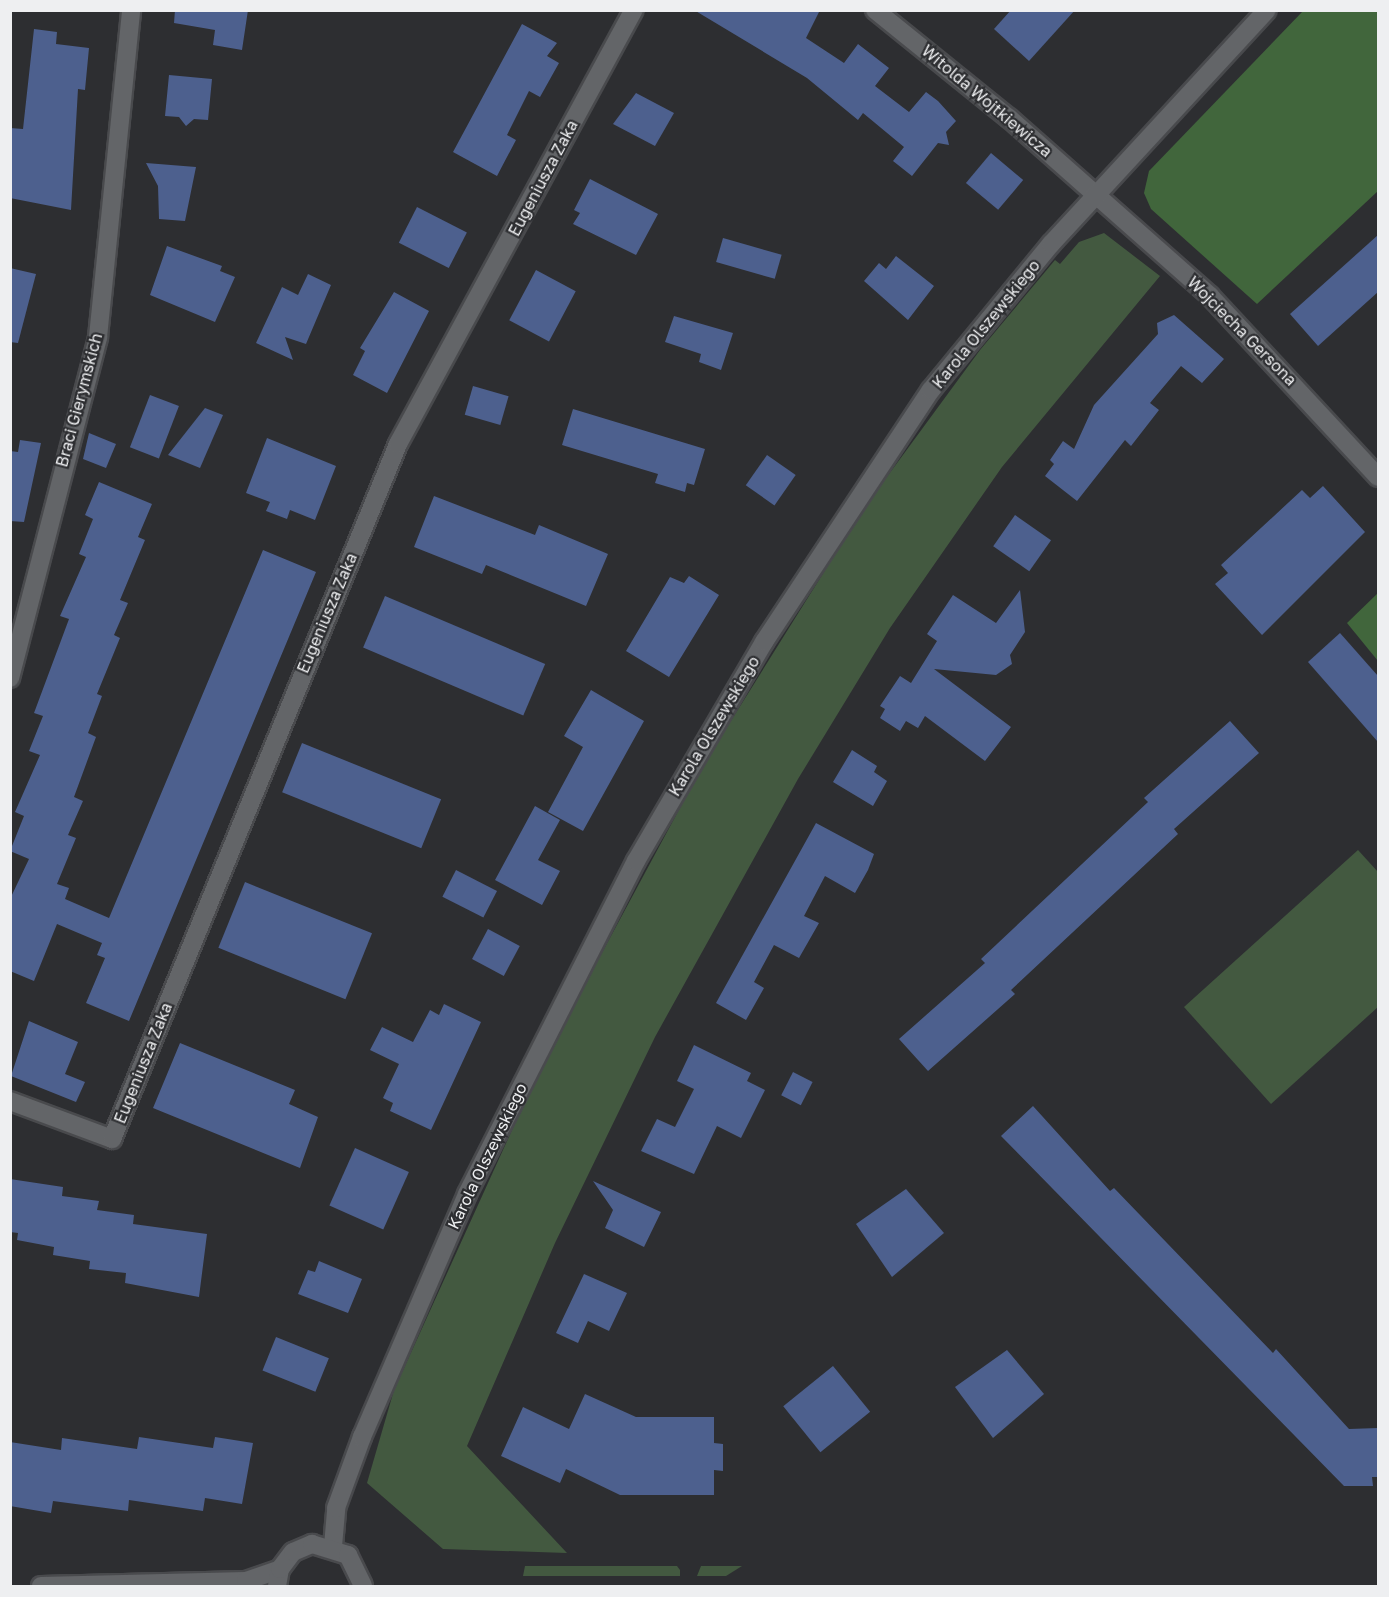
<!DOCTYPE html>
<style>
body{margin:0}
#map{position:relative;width:1389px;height:1597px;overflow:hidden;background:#2d2e31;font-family:"Golos Text",sans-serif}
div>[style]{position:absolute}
.green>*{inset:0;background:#435940}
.forest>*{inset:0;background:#41663c}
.building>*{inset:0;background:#4d608e;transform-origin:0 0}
.roads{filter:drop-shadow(2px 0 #494a4d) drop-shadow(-2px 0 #494a4d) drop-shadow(0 2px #494a4d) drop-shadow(0 -2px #494a4d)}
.minor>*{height:18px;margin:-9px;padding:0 9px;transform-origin:9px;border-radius:9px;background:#636568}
.tertiary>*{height:18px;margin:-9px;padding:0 9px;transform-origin:9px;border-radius:9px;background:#636568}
span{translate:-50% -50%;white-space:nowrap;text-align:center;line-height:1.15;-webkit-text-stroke:4.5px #2d2e31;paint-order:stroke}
.street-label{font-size:16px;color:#eeeff1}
.frame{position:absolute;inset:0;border:12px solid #eeeff1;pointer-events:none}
</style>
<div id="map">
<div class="green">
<i style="clip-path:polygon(1104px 233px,1160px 276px,1002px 467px,890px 628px,798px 779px,655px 1037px,555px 1243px,467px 1446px,567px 1553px,443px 1549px,367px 1483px,394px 1390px,542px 1064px,702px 767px,864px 508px,980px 350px,1055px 260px,1060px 264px,1079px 242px)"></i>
<i style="clip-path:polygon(1358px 850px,1378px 872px,1378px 1007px,1271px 1104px,1184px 1007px)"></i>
<i style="clip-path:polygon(525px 1566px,677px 1566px,680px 1570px,680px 1576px,523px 1576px)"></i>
<i style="clip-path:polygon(701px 1566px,742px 1566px,726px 1576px,697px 1576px)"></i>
</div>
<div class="forest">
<i style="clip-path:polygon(1303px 11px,1378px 11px,1378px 191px,1257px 304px,1151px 209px,1144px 193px,1149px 171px)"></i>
<i style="clip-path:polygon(1378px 593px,1378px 661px,1347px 623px)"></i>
</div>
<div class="building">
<i style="clip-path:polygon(175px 10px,248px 10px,242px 50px,213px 45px,215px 30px,174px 23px)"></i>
<i style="clip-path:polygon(694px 10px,820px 10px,806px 38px,844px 63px,858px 44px,889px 68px,875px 86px,909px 112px,926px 92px,938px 101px,956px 121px,946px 132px,949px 145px,938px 143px,912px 176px,893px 161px,904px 147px,863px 113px,858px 120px,807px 78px)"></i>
<i style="clip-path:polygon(1011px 10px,1075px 10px,1029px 61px,994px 29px)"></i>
<i style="clip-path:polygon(522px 24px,557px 43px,547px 56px,559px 63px,540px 97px,529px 91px,507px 135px,516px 140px,497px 176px,453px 152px)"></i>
<i style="clip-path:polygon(34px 29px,57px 32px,56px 44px,89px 48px,85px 90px,78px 89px,71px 210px,10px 198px,10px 128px,23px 129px)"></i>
<i style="clip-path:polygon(169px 75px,212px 79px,208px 120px,194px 119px,186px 126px,179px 117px,165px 116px)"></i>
<i style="clip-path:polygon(636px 93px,674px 113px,655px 146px,613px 124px)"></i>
<i style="left:991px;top:153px;width:42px;height:39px;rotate:40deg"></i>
<i style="clip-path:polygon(146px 163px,196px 167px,185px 221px,159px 219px,158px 186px)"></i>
<i style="clip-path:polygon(590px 179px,658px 214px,636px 255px,573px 224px,580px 213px,574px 210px)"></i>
<i style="left:417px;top:207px;width:56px;height:40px;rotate:27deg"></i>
<i style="clip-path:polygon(1378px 235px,1378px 292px,1318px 346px,1290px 314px)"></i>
<i style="left:723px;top:238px;width:61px;height:25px;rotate:16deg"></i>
<i style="clip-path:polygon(167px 246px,222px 266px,220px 271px,235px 277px,215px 322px,150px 295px)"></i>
<i style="clip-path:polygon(896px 256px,934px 286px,908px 320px,864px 281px,879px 263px,886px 269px)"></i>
<i style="clip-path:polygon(10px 268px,36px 274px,18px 343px,10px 342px)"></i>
<i style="left:536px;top:270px;width:45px;height:57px;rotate:28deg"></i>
<i style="clip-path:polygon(308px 274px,331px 285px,306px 344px,285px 337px,293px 360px,256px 343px,282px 287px,298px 295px)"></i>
<i style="clip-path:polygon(394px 292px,429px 311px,387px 393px,353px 375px,365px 351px,360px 348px)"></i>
<i style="clip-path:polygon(1174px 315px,1224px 359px,1202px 383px,1181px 366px,1150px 403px,1159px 410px,1131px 446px,1125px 440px,1077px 501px,1045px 476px,1054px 464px,1050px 460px,1063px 441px,1074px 449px,1094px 405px,1158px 334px,1157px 323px)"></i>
<i style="clip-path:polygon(674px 316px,733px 333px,721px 370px,699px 362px,701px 354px,665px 342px)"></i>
<i style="left:473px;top:386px;width:37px;height:30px;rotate:16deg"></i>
<i style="left:150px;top:395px;width:31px;height:56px;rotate:21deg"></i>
<i style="clip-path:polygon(205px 408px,223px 415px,200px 468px,168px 455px)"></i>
<i style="clip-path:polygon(573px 409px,705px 449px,694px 485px,687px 483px,685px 492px,655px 483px,658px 474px,562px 445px)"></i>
<i style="clip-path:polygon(89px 433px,116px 444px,106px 468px,83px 459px)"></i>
<i style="clip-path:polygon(267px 438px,336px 466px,315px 520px,290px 510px,287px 519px,266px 511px,270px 502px,246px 493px)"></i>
<i style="clip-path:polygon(20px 440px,41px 443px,24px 522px,10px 521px,10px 451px,18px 452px)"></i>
<i style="left:767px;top:455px;width:35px;height:37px;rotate:35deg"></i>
<i style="clip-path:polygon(99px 482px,152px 504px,138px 537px,145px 540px,120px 600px,128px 603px,114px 635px,120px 638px,97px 694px,102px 696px,88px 733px,96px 737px,74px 797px,83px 801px,68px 835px,76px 838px,57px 884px,69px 888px,65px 899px,109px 918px,263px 550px,316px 572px,129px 1021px,86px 1003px,105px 958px,97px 955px,102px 943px,57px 924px,34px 981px,10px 971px,10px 899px,29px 859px,10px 851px,24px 816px,15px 812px,40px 755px,29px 751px,43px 716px,34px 713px,69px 619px,60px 616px,86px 557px,79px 554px,93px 519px,85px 515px)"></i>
<i style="clip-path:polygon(1323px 486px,1365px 532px,1262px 635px,1215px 584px,1228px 573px,1221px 565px,1302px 490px,1310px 498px)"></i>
<i style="clip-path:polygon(434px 496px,535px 535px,539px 525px,608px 554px,586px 606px,486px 565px,482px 574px,414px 547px)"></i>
<i style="left:1015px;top:515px;width:44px;height:38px;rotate:35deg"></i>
<i style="clip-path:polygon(689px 576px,719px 595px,669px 677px,626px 651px,670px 577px,684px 583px)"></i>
<i style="clip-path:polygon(1020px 590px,1025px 632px,1010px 655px,1012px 664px,996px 675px,934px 669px,1011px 727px,985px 761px,925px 716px,918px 728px,906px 721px,900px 731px,880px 718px,885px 709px,880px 706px,900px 676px,911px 683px,937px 641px,927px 634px,953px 595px,996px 623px)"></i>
<i style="left:385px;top:596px;width:174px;height:56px;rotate:23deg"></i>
<i style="clip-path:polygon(1340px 633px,1378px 676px,1378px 742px,1308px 662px)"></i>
<i style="clip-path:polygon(591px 690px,644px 721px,583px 831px,548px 812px,583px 747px,564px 736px)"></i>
<i style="clip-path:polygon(1230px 721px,1259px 753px,1174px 829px,1178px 834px,1011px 990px,1015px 994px,928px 1071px,899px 1039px,985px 963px,981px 959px,1148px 802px,1144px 798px)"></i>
<i style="left:302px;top:743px;width:150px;height:53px;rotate:22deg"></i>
<i style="clip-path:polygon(852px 750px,877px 766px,874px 772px,887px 781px,873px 806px,833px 782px)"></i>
<i style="clip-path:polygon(535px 806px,560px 820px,538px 860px,560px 871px,542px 905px,495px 880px)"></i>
<i style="clip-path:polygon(816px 823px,874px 854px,868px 870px,855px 893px,825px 876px,804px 916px,819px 923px,799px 958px,774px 945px,754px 982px,764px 988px,746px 1020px,716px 1003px)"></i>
<i style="left:456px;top:870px;width:46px;height:30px;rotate:27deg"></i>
<i style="left:245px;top:882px;width:137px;height:71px;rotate:22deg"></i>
<i style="left:488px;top:929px;width:36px;height:34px;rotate:28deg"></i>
<i style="clip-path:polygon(444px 1004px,481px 1022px,431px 1130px,390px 1111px,393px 1103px,383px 1098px,399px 1064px,370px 1050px,382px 1027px,413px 1042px,430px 1010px,439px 1015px)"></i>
<i style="clip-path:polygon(29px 1021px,78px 1042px,65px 1074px,85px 1082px,76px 1102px,11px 1076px)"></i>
<i style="clip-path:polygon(180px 1043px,295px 1090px,289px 1104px,318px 1117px,300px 1168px,153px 1108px)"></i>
<i style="clip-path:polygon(694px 1045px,751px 1073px,747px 1081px,765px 1090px,741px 1138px,717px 1126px,694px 1174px,641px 1151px,657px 1119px,675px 1127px,694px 1089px,677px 1081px)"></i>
<i style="left:793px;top:1072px;width:22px;height:26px;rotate:27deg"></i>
<i style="clip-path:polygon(1033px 1106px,1110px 1191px,1114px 1188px,1273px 1353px,1276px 1349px,1349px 1429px,1378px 1428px,1378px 1477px,1372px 1477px,1373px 1486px,1344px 1486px,1001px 1136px)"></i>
<i style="left:355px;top:1148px;width:59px;height:63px;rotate:24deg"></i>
<i style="clip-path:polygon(10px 1179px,63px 1187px,62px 1196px,99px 1201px,97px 1210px,134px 1215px,133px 1224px,207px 1234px,199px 1297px,125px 1283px,126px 1273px,89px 1269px,90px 1261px,53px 1255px,54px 1247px,17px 1240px,18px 1233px,10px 1232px)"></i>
<i style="clip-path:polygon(593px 1181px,661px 1212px,644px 1247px,605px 1228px,613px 1210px)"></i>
<i style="clip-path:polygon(906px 1189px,944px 1233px,892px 1277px,856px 1224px)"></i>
<i style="clip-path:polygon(319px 1261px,362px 1279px,348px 1313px,298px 1294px,308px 1270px,315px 1272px)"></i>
<i style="clip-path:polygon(584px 1274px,627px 1293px,609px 1331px,588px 1321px,578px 1343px,556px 1333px)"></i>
<i style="left:276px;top:1337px;width:57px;height:36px;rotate:22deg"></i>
<i style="clip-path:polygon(1007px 1350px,1044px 1394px,993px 1438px,955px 1387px)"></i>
<i style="left:833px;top:1366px;width:59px;height:64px;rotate:51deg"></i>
<i style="clip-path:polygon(585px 1394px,636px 1417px,714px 1417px,714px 1443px,723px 1444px,723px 1471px,714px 1470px,714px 1495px,620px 1495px,566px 1469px,560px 1483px,501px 1456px,523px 1407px,569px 1429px)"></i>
<i style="clip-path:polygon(139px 1437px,213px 1448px,215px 1437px,253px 1443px,242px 1504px,205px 1498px,203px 1511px,129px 1500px,128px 1511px,53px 1501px,51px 1513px,10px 1506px,10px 1442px,61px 1450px,62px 1438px,137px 1449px)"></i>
</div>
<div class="roads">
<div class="minor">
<i style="left:875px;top:10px;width:172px;rotate:38.9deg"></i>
<i style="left:1009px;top:118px;width:268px;rotate:41.5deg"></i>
<i style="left:1210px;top:296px;width:247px;rotate:47.1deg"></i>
<i style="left:10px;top:678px;width:352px;rotate:-75.5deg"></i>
<i style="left:98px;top:337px;width:329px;rotate:-84.2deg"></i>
<i style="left:10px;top:1101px;width:109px;rotate:20.4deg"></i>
<i style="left:112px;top:1139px;width:752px;rotate:-67.63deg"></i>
<i style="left:398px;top:444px;width:494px;rotate:-61.5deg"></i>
<i style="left:41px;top:1586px;width:205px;rotate:-1.4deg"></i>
<i style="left:246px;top:1581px;width:36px;rotate:-19deg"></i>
</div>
<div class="tertiary">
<i style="left:333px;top:1546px;width:38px;rotate:-85deg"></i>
<i style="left:336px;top:1508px;width:76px;rotate:-69.9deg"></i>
<i style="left:362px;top:1437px;width:265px;rotate:-66.6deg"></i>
<i style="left:467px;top:1194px;width:373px;rotate:-63.1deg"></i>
<i style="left:636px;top:861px;width:254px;rotate:-59.7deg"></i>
<i style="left:764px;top:642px;width:302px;rotate:-56.5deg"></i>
<i style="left:931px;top:390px;width:189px;rotate:-50.6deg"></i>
<i style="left:1051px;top:244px;width:318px;rotate:-47.3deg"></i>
<i style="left:277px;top:1586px;width:17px;rotate:-80deg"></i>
<i style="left:280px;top:1569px;width:21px;rotate:-53deg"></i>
<i style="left:293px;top:1552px;width:21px;rotate:-23deg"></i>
<i style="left:312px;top:1544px;width:38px;rotate:17deg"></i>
<i style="left:348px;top:1555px;width:34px;rotate:64deg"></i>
</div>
</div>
<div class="street-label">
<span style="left:987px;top:101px;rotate:40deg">Witolda Wojtkiewicza</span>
<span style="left:543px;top:178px;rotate:-62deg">Eugeniusza Zaka</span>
<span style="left:986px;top:324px;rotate:-51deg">Karola Olszewskiego</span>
<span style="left:1242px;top:331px;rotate:45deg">Wojciecha Gersona</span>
<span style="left:79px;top:400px;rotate:-75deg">Braci Gierymskich</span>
<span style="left:327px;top:613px;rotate:-67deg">Eugeniusza Zaka</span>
<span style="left:714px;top:726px;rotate:-59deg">Karola Olszewskiego</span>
<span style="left:143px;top:1063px;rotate:-68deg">Eugeniusza Zaka</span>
<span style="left:487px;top:1156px;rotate:-64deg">Karola Olszewskiego</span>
</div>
<div class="frame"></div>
</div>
